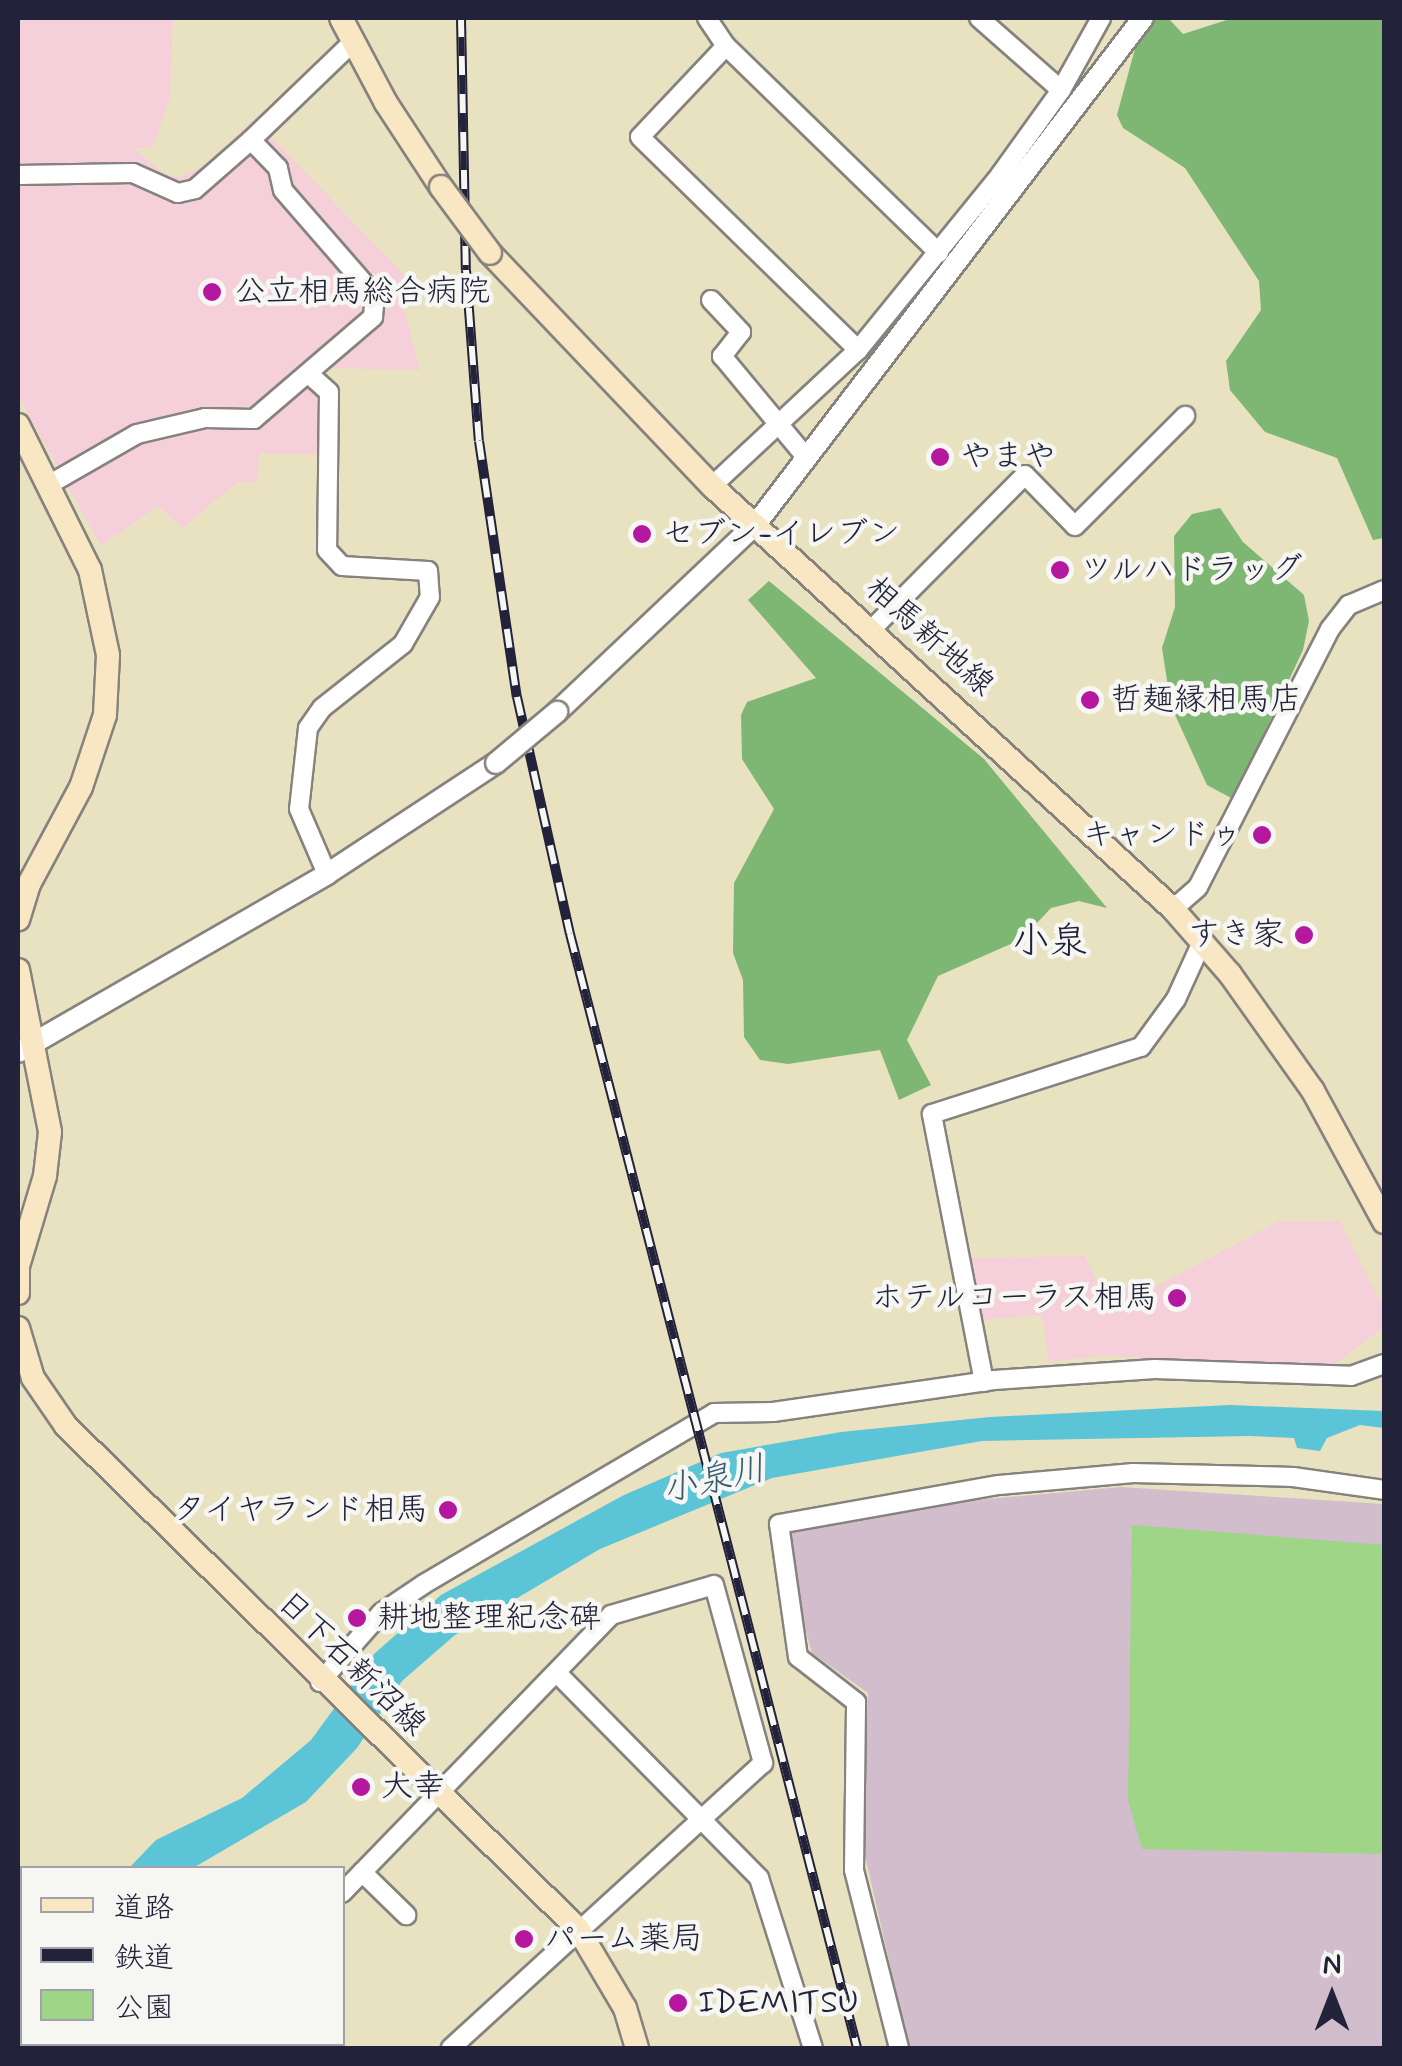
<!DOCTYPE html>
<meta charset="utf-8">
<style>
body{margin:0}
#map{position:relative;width:1402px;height:2066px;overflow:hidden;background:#e9e2c0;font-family:Mynerve,"Klee One",sans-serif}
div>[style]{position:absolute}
.built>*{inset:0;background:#f5cfda}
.industrial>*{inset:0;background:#d1bdcb}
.green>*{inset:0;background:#9ed586}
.forest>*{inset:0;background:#7eb673}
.water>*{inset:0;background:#5bc5d7}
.roads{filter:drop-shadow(2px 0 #86827e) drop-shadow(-2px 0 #86827e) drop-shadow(0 2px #86827e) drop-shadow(0 -2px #86827e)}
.minor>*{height:18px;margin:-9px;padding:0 9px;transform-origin:9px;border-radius:9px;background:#fff}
.tertiary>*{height:20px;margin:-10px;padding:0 10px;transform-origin:10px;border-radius:10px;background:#fff}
.secondary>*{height:22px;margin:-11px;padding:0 11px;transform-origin:11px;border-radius:11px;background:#f9e7c3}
.rail>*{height:10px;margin-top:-5px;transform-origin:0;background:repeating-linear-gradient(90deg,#f6f6f2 0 19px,#22223b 0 38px);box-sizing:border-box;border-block:2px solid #22223b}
.bridges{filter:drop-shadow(2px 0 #86827e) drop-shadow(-2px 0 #86827e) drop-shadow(0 2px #86827e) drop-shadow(0 -2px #86827e)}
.tertiary-bridge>*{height:20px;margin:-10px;padding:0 10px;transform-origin:10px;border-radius:10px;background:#fff}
.secondary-bridge>*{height:22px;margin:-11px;padding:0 11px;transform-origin:11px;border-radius:11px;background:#f9e7c3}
.dots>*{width:28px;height:28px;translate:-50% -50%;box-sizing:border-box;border:5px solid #f6f6f2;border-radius:50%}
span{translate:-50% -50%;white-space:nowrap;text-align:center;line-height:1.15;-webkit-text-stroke:9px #f6f6f2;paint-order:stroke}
.poi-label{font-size:32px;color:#22223b}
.left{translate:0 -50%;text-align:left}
.right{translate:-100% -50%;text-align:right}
.street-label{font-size:32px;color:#22223b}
.water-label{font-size:35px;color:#365b72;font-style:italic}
.quarter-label{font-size:38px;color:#22223b}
.frame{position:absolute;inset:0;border:20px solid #22223b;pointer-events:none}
.legend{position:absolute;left:20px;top:1866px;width:325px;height:180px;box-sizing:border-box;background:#f6f6f2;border:2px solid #a1a1a9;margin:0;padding:12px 18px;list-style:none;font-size:30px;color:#22223b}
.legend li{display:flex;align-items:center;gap:20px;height:50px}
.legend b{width:50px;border:2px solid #a1a1a9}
.north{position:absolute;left:1282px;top:1946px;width:100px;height:100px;-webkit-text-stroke:8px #f6f6f2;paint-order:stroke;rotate:0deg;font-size:28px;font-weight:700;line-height:40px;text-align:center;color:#22223b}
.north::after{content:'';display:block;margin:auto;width:35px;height:45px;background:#22223b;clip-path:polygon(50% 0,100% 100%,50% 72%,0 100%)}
</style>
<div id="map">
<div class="built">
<i style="clip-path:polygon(18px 18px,173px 18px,170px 97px,153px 147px,134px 148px,165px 175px,181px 177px,205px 165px,254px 119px,409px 280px,403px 304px,420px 370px,328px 368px,307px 386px,322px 397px,320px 455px,259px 453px,257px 483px,237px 482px,183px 528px,158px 506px,101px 546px,18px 395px)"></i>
<i style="clip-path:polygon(1279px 1221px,1340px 1221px,1384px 1309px,1384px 1327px,1331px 1367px,1100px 1356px,1049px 1362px,1042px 1315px,980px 1320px,966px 1258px,1085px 1256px,1099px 1286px,1155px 1287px)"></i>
</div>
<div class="industrial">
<i style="clip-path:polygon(1121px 1487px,1384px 1504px,1384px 2048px,909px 2048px,861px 1838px,868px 1693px,812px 1653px,795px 1593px,791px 1533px,795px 1526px,987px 1499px)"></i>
</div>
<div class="green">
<i style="clip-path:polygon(1132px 1525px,1384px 1545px,1384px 1854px,1142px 1849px,1128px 1800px)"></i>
</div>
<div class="forest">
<i style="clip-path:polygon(1157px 18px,1168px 18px,1183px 34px,1233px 18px,1384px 18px,1384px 538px,1373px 540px,1337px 458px,1265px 432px,1230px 390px,1226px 361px,1261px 310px,1259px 281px,1185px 168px,1123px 128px,1117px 115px,1140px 30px)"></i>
<i style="clip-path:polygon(1220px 508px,1243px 542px,1304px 595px,1309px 621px,1303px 650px,1233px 799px,1207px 785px,1171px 706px,1162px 648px,1175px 607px,1174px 536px,1192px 514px)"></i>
<i style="clip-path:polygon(769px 581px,984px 759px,1107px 908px,1079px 901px,1051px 908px,1022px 939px,938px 976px,907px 1040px,931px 1085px,899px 1100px,880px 1050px,788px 1064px,760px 1060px,744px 1037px,743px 980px,733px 953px,734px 883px,774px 809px,742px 759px,741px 715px,747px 702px,816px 678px,748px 600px)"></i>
</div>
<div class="water">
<i style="clip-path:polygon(1230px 1405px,1384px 1411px,1384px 1428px,1360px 1425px,1327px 1438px,1320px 1451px,1297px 1448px,1294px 1438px,1250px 1436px,982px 1441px,772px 1478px,600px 1549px,455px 1635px,402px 1681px,357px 1748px,306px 1802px,193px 1868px,129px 1868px,156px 1840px,242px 1798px,311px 1740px,374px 1654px,441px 1595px,624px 1495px,721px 1453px,841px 1432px,990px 1417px)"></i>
</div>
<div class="roads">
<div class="minor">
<i style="left:707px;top:18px;width:34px;rotate:56deg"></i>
<i style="left:726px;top:46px;width:297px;rotate:44.2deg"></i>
<i style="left:979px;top:18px;width:109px;rotate:41.3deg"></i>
<i style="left:726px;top:46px;width:125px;rotate:133.4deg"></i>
<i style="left:640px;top:137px;width:305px;rotate:44.3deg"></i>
<i style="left:18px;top:175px;width:115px;rotate:-1deg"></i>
<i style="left:133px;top:173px;width:49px;rotate:24deg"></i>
<i style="left:178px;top:193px;width:17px;rotate:-13deg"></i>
<i style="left:195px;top:189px;width:74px;rotate:-41.2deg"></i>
<i style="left:711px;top:300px;width:44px;rotate:46.8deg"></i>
<i style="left:741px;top:332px;width:31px;rotate:128deg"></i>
<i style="left:722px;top:356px;width:131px;rotate:50.3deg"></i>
<i style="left:310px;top:375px;width:25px;rotate:42deg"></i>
<i style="left:329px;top:392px;width:158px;rotate:90.7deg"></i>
<i style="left:327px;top:550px;width:22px;rotate:47deg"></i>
<i style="left:342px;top:566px;width:86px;rotate:3.3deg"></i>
<i style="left:428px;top:571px;width:26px;rotate:86deg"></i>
<i style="left:430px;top:597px;width:54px;rotate:119.9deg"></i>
<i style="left:403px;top:644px;width:103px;rotate:141.7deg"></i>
<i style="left:322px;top:708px;width:24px;rotate:125deg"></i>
<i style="left:308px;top:728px;width:81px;rotate:96.3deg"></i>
<i style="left:299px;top:809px;width:71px;rotate:66.7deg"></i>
<i style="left:50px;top:484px;width:100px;rotate:-29.9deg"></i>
<i style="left:137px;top:434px;width:70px;rotate:-13.2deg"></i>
<i style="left:205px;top:418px;width:49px;rotate:1.2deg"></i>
<i style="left:254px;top:419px;width:157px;rotate:-40.6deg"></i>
<i style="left:373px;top:317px;width:21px;rotate:-85deg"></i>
<i style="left:375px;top:296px;width:140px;rotate:-131deg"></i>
<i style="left:283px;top:190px;width:23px;rotate:-103deg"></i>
<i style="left:278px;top:168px;width:39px;rotate:-134deg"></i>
<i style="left:251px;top:140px;width:141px;rotate:-43.9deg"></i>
<i style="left:712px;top:486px;width:200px;rotate:-43deg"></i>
<i style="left:858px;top:350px;width:225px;rotate:-50.9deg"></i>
<i style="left:1000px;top:175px;width:105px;rotate:-54.3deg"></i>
<i style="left:1061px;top:90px;width:82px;rotate:-60.9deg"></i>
<i style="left:872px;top:629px;width:217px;rotate:-45.2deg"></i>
<i style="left:1025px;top:475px;width:71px;rotate:45.6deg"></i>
<i style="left:1075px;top:526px;width:156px;rotate:-45deg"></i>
<i style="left:1173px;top:909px;width:33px;rotate:-41deg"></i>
<i style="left:1198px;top:887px;width:290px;rotate:-62.9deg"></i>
<i style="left:1330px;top:629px;width:31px;rotate:-52deg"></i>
<i style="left:1349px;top:605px;width:38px;rotate:-23deg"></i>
<i style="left:984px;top:1382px;width:273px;rotate:-101deg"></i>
<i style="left:932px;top:1114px;width:219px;rotate:-17.8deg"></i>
<i style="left:1141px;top:1047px;width:59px;rotate:-53.9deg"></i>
<i style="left:1176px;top:999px;width:63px;rotate:-65.5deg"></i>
<i style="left:557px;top:1673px;width:288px;rotate:45.4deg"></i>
<i style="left:759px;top:1878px;width:178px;rotate:72.4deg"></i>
<i style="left:320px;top:1682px;width:92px;rotate:-48.5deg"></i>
<i style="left:381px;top:1613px;width:52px;rotate:-34deg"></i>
<i style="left:424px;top:1584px;width:337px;rotate:-30.5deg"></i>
<i style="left:714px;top:1413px;width:59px;rotate:-1deg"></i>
<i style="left:773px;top:1412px;width:223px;rotate:-8.2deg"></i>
<i style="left:994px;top:1380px;width:161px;rotate:-3.9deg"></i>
<i style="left:1155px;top:1369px;width:196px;rotate:2deg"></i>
<i style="left:1351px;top:1376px;width:35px;rotate:-20deg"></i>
<i style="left:362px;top:1872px;width:62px;rotate:44.3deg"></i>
<i style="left:342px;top:1893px;width:387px;rotate:-45.9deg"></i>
<i style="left:611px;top:1615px;width:107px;rotate:-16.2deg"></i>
<i style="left:714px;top:1585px;width:185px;rotate:74.6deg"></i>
<i style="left:763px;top:1763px;width:423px;rotate:137.6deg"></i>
<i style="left:206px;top:2044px;width:7px;rotate:34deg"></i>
<i style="left:899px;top:2048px;width:184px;rotate:-104.2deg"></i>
<i style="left:854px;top:1870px;width:168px;rotate:-89.3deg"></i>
<i style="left:856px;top:1702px;width:73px;rotate:-142.2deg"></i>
<i style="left:798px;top:1657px;width:134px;rotate:-98.1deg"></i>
<i style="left:779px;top:1524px;width:223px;rotate:-10.1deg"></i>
<i style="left:999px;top:1485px;width:135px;rotate:-5.1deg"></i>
<i style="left:1133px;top:1473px;width:160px;rotate:1.4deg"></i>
<i style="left:1293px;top:1477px;width:92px;rotate:8.1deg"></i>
</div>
<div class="tertiary">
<i style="left:557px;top:712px;width:274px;rotate:-43.4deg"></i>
<i style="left:756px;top:524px;width:637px;rotate:-52.59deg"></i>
<i style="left:18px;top:1052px;width:357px;rotate:-29.9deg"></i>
<i style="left:327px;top:874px;width:202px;rotate:-33.3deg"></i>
</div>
<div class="secondary">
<i style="left:341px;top:18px;width:96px;rotate:62.1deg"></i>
<i style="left:386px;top:103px;width:100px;rotate:56.8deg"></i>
<i style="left:490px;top:253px;width:322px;rotate:46.4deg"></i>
<i style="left:712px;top:486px;width:626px;rotate:42.54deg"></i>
<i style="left:1173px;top:909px;width:86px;rotate:48.8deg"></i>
<i style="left:1230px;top:974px;width:143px;rotate:54.6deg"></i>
<i style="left:1313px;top:1091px;width:149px;rotate:61.5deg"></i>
<i style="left:18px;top:425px;width:162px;rotate:63.6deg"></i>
<i style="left:90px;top:570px;width:87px;rotate:78deg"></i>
<i style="left:108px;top:655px;width:60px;rotate:92.9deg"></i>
<i style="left:105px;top:715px;width:76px;rotate:108.4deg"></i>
<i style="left:81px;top:787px;width:110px;rotate:118.2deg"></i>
<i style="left:29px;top:884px;width:37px;rotate:107deg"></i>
<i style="left:18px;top:970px;width:165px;rotate:78.8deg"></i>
<i style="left:50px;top:1132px;width:44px;rotate:96.5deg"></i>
<i style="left:45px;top:1176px;width:94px;rotate:106.7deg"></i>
<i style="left:18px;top:1266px;width:27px;rotate:90deg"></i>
<i style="left:18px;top:1328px;width:52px;rotate:73.3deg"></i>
<i style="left:33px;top:1378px;width:58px;rotate:55.5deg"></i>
<i style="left:66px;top:1426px;width:718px;rotate:44.49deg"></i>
<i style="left:578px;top:1929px;width:92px;rotate:59.3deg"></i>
<i style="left:625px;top:2008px;width:42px;rotate:73.3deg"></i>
</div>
</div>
<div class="rail">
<i style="left:461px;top:18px;width:252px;rotate:88.9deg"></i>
<i style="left:466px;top:270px;width:171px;rotate:85.7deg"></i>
<i style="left:479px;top:441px;width:259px;rotate:81.6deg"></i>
<i style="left:517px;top:697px;width:243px;rotate:77.4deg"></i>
<i style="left:570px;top:934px;width:1150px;rotate:75.55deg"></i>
</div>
<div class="bridges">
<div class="tertiary-bridge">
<i style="left:496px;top:763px;width:80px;rotate:-39.9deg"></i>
</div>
<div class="secondary-bridge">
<i style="left:441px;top:187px;width:82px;rotate:53.4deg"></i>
</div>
</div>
<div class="dots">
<i style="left:212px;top:292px;background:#b5179e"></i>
<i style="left:940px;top:457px;background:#b5179e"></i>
<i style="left:642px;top:534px;background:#b5179e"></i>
<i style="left:1060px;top:570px;background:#b5179e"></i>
<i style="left:1090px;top:700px;background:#b5179e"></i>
<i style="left:1262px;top:835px;background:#b5179e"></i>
<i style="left:1304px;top:935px;background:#b5179e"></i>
<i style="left:1177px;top:1298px;background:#b5179e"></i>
<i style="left:448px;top:1510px;background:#b5179e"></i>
<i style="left:357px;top:1618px;background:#b5179e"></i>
<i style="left:361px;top:1787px;background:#b5179e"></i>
<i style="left:524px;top:1939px;background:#b5179e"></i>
<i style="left:678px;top:2003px;background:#b5179e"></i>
</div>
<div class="poi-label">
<span class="left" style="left:234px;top:292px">公立相馬総合病院</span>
<span class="left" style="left:960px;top:457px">やまや</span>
<span class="left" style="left:662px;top:534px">セブン-イレブン</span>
<span class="left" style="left:1080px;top:570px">ツルハドラッグ</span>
<span class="left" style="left:1110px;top:700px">哲麺縁相馬店</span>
<span class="right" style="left:1242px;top:835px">キャンドゥ</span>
<span class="right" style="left:1284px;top:935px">すき家</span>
<span class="right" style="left:1157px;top:1298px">ホテルコーラス相馬</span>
<span class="right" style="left:428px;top:1510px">タイヤランド相馬</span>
<span class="left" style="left:377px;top:1618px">耕地整理紀念碑</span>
<span class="left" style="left:381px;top:1787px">大幸</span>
<span class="left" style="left:544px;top:1939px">パーム薬局</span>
<span class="left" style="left:698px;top:2003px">IDEMITSU</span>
</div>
<div class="street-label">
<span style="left:929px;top:637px;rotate:42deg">相馬新地線</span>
<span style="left:351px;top:1664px;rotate:44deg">日下石新沼線</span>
</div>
<div class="water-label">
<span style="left:714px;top:1480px;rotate:-13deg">小泉川</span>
</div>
<div class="quarter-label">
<span style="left:1050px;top:943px">小泉</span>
</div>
<div class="frame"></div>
<ul class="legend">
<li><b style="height:12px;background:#f9e7c3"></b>道路</li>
<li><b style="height:12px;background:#22223b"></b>鉄道</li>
<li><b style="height:28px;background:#9ed586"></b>公園</li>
</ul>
<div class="north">N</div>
</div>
